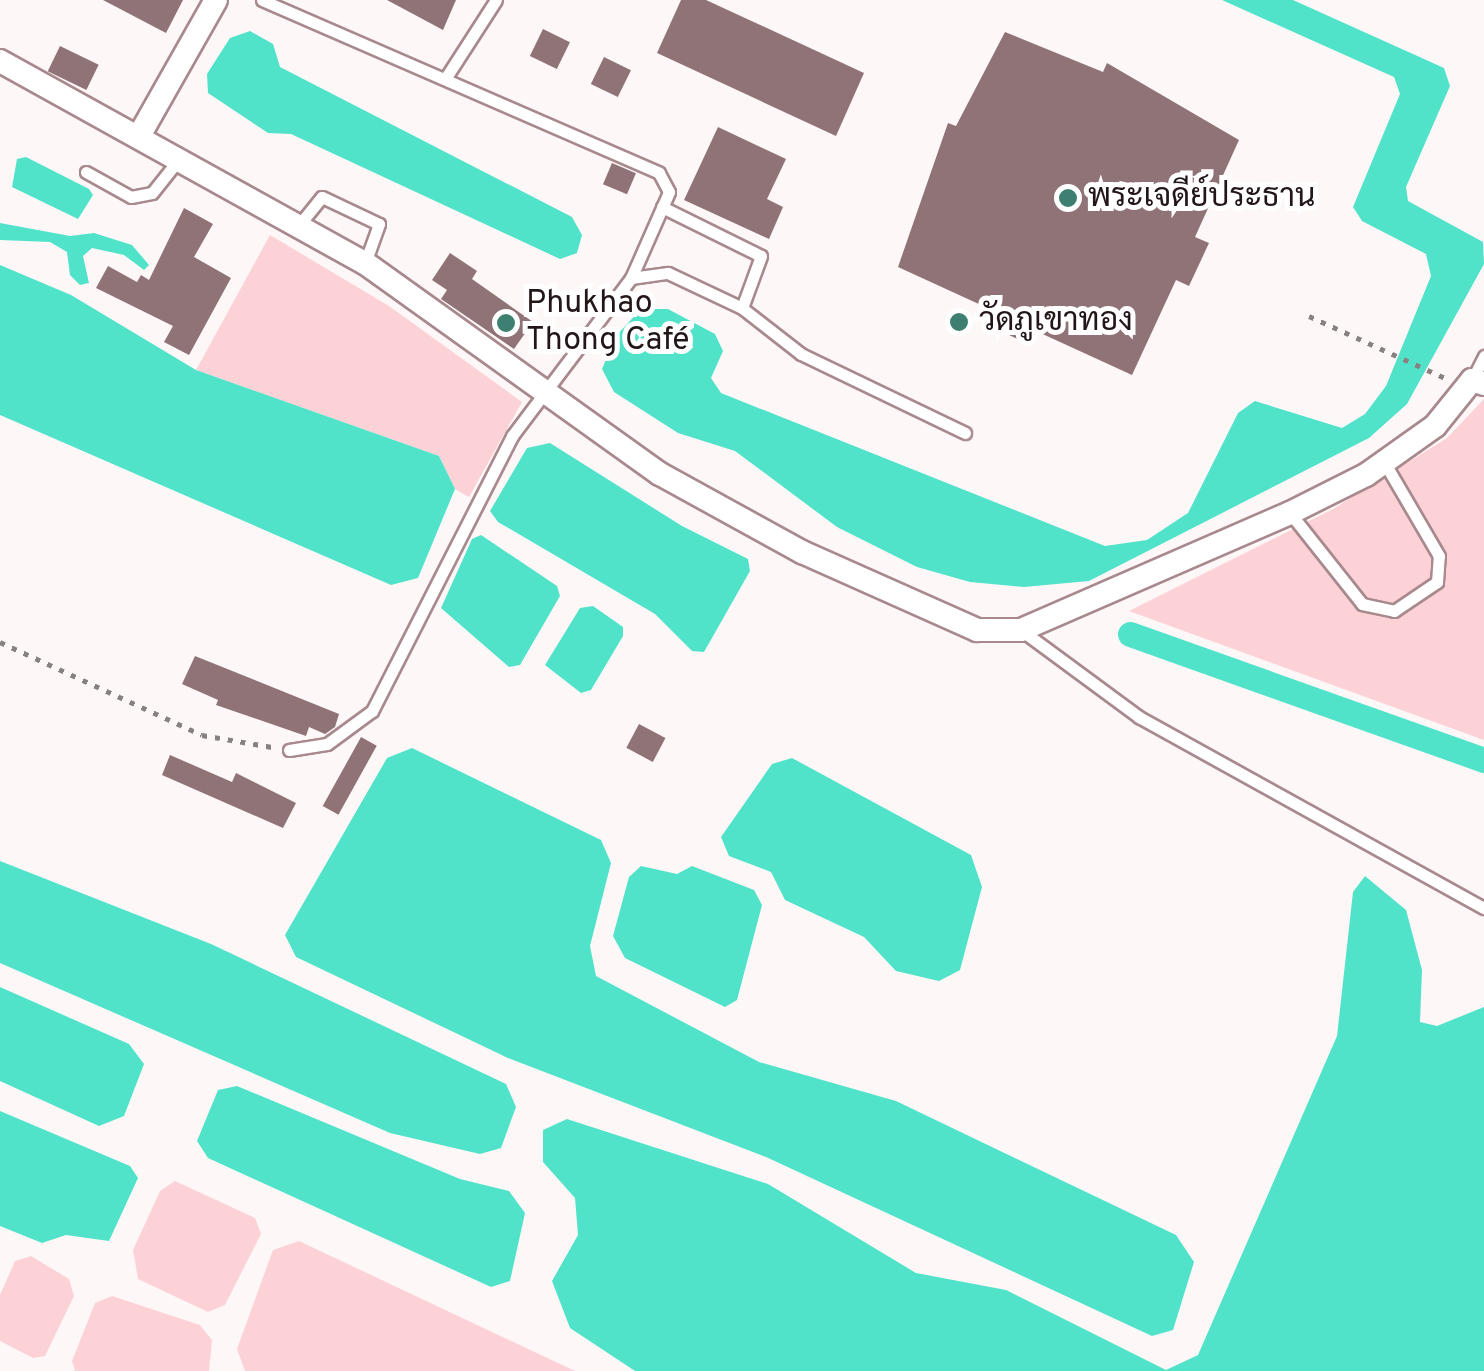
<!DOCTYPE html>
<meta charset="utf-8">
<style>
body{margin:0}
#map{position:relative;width:1484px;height:1371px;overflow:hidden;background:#fef7f8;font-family:Overpass,Sarabun,sans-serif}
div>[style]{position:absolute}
.green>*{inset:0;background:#fcd2d7}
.water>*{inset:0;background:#50e3c9}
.canal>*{height:25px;margin:-12.5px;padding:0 12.5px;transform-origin:12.5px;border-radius:12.5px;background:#50e3c9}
.building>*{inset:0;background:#907377;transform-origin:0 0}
.path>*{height:5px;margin-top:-2.5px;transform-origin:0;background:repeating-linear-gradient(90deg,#898081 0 5px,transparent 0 13px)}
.roads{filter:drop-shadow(2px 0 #a8898d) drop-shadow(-2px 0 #a8898d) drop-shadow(0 2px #a8898d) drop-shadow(0 -2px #a8898d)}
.service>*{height:11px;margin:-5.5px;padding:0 5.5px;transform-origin:5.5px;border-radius:5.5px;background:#fff}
.minor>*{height:22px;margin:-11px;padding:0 11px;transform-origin:11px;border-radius:11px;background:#fff}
.dots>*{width:28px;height:28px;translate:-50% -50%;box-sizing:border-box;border:5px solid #fff;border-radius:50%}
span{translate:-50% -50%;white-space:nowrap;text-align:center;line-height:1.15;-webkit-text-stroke:10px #fff;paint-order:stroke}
.poi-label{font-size:32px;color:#221618}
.left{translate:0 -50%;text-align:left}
</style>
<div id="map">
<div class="green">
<i style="clip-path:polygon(270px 235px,389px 306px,522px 402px,469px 497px,455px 489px,439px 456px,196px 370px)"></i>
<i style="clip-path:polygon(1484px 399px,1484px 740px,1129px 611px,1333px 509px,1447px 438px)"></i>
<i style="clip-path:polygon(175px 1181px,255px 1218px,261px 1234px,225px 1305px,208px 1312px,138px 1279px,133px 1250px,160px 1191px)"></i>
<i style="clip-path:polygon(299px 1241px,575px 1371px,245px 1371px,237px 1349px,273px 1250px)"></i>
<i style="clip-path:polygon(31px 1256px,69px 1279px,74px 1296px,45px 1356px,33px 1358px,0 1341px,0 1295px,15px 1261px)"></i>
<i style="clip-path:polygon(112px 1296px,200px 1325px,212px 1340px,209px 1371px,75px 1371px,72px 1361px,95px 1303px)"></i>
</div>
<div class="water">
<i style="clip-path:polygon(1222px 0,1293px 0,1444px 68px,1450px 86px,1406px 187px,1408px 201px,1483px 242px,1484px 264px,1407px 404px,1369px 438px,1089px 581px,1024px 587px,970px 582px,917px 567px,837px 527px,735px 451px,678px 433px,614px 392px,602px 369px,616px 336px,641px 309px,668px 309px,715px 334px,723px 351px,711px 378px,721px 393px,1105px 546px,1147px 540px,1188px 513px,1238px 413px,1255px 401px,1342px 428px,1365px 414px,1386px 386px,1431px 276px,1426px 254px,1362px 221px,1353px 207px,1400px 94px,1394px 77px)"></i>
<i style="clip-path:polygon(250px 31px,273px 44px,280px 67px,572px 217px,582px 235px,577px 253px,560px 259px,291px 134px,268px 133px,208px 93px,207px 74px,230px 38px)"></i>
<i style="clip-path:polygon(26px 157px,89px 189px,93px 195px,78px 219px,12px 187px,17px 159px)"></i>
<i style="clip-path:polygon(0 223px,70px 236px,94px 233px,132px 245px,149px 265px,144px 270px,124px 255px,92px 248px,83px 256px,89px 283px,80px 285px,70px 275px,67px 252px,50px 242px,0 240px)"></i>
<i style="clip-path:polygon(0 265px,71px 295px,196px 370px,439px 456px,455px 489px,418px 578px,391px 585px,0 415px)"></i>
<i style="clip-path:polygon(550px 443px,682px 526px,748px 559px,750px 571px,704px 652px,692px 651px,655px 614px,498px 522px,490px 511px,527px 448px)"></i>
<i style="clip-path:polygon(481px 535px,557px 586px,560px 596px,520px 665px,509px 667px,441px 608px,472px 539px)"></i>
<i style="clip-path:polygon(593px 606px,623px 627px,623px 636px,591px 690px,581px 693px,545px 665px,580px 608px)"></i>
<i style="clip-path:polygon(412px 748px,601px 840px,611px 863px,590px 946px,596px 976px,759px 1062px,896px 1101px,1176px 1235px,1194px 1262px,1173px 1330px,1152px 1336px,766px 1157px,508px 1058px,296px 957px,285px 935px,387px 758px)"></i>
<i style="clip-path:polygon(792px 758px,971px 855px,982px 887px,960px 970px,939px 981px,896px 971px,864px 937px,785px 900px,771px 872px,729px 856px,721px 837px,772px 764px)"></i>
<i style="clip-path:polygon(0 861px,211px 944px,506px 1084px,516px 1107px,501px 1148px,480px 1154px,390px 1133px,0 963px)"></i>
<i style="clip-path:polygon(641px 866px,677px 874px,692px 866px,754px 890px,762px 905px,737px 1000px,725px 1007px,625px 958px,613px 936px,629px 877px)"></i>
<i style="clip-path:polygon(1365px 876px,1406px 910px,1422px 970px,1420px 1022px,1437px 1026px,1484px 1007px,1484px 1371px,635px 1371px,570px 1328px,552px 1281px,578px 1235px,575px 1198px,543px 1162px,543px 1130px,567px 1119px,768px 1184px,916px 1273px,1006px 1290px,1166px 1370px,1198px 1355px,1337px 1036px,1353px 892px)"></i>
<i style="clip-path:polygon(0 987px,129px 1044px,144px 1064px,124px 1116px,99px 1126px,0 1081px)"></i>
<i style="clip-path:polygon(237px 1086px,460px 1179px,509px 1191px,525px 1213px,510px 1281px,491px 1287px,208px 1158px,197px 1141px,218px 1090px)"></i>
<i style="clip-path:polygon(0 1111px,130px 1166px,138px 1178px,109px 1241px,66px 1235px,42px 1243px,0 1226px)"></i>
</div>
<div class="canal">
<i style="left:1130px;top:634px;width:376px;rotate:19.6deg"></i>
</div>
<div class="building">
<i style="clip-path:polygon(103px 0,183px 0,166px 33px)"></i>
<i style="clip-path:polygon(387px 0,456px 0,443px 30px)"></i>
<i style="clip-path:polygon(681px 0,706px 0,864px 73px,836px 136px,657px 53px)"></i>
<i style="left:543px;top:29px;width:30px;height:30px;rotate:26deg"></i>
<i style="clip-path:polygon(1005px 32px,1103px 72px,1107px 63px,1239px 140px,1195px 237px,1209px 243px,1189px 286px,1176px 280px,1132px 375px,1036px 331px,1030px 345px,988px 325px,994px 311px,898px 267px,948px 123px,956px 126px)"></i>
<i style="left:60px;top:46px;width:43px;height:28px;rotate:26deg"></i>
<i style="left:604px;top:57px;width:30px;height:30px;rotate:26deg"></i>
<i style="clip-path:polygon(718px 127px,786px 159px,767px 199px,783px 207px,769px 239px,684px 200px)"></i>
<i style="left:612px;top:163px;width:26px;height:23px;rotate:23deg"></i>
<i style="clip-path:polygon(184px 208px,213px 224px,194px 257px,231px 278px,189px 355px,164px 342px,173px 326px,96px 288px,108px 266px,137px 282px,141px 275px,149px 280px)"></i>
<i style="clip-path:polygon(450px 253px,477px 271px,472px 279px,533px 322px,514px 349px,441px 299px,447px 290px,432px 280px)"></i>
<i style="clip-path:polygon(195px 656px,339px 714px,335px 727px,325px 734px,309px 727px,306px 736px,216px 705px,218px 700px,182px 684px)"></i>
<i style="left:639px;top:724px;width:30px;height:27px;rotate:28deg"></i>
<i style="left:361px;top:737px;width:18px;height:79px;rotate:29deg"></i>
<i style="clip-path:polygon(170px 755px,232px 782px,236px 773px,296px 803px,283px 828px,162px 775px)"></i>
</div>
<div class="path">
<i style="left:1309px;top:316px;width:149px;rotate:24.5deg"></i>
<i style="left:0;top:642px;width:222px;rotate:24.7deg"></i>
<i style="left:202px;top:735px;width:71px;rotate:9.7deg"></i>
</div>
<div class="roads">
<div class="service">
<i style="left:262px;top:0;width:433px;rotate:23.5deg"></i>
<i style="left:659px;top:173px;width:21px;rotate:62deg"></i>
<i style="left:669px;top:192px;width:94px;rotate:113.8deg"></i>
<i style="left:445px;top:79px;width:94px;rotate:-57.2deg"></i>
<i style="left:86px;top:172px;width:51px;rotate:29.1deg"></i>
<i style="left:131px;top:197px;width:21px;rotate:-11deg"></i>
<i style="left:152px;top:193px;width:43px;rotate:-51.5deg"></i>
<i style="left:662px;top:207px;width:110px;rotate:26.3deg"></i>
<i style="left:761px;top:256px;width:55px;rotate:110.1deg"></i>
<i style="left:299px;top:225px;width:36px;rotate:-51deg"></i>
<i style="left:322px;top:197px;width:63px;rotate:25.3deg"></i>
<i style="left:379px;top:224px;width:41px;rotate:109.7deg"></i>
<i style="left:1472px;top:380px;width:27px;rotate:-63deg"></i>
<i style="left:1290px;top:513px;width:116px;rotate:51.6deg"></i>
<i style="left:1362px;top:604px;width:33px;rotate:12deg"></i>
<i style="left:1394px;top:611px;width:52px;rotate:-34deg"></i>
<i style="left:1437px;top:582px;width:26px;rotate:-86deg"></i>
<i style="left:1439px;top:556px;width:109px;rotate:-120.3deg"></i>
<i style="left:1021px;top:630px;width:147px;rotate:36.4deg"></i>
<i style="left:1139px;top:717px;width:394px;rotate:29deg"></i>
<i style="left:289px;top:750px;width:38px;rotate:-9deg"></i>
<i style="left:327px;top:744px;width:56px;rotate:-36.3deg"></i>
<i style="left:372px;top:711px;width:309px;rotate:-63deg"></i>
<i style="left:512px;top:436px;width:198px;rotate:-53deg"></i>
<i style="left:631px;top:278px;width:37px;rotate:-8deg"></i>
<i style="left:668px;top:273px;width:82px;rotate:25.3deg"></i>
<i style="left:742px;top:308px;width:75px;rotate:37.9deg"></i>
<i style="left:801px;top:354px;width:182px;rotate:25.7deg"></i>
</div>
<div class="minor">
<i style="left:0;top:61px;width:417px;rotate:29deg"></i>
<i style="left:365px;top:263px;width:363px;rotate:35.6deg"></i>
<i style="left:660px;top:474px;width:162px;rotate:28.8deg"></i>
<i style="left:802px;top:552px;width:192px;rotate:24deg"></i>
<i style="left:977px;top:630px;width:44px"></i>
<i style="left:1021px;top:630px;width:293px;rotate:-23.5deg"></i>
<i style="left:1290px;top:513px;width:85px;rotate:-26.6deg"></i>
<i style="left:1366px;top:475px;width:85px;rotate:-35.4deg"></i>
<i style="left:1435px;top:426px;width:59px;rotate:-51.2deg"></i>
<i style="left:1472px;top:380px;width:13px;rotate:18deg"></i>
<i style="left:139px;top:136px;width:156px;rotate:-60.5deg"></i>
</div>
</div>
<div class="dots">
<i style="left:1068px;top:198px;background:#3d8072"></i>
<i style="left:959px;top:322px;background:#3d8072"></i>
<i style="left:506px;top:323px;background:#3d8072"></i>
</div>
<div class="poi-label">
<span class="left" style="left:1088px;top:198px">พระเจดีย์ประธาน</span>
<span class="left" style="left:526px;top:323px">Phukhao<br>Thong Café</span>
<span class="left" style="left:979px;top:322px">วัดภูเขาทอง</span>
</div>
</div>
